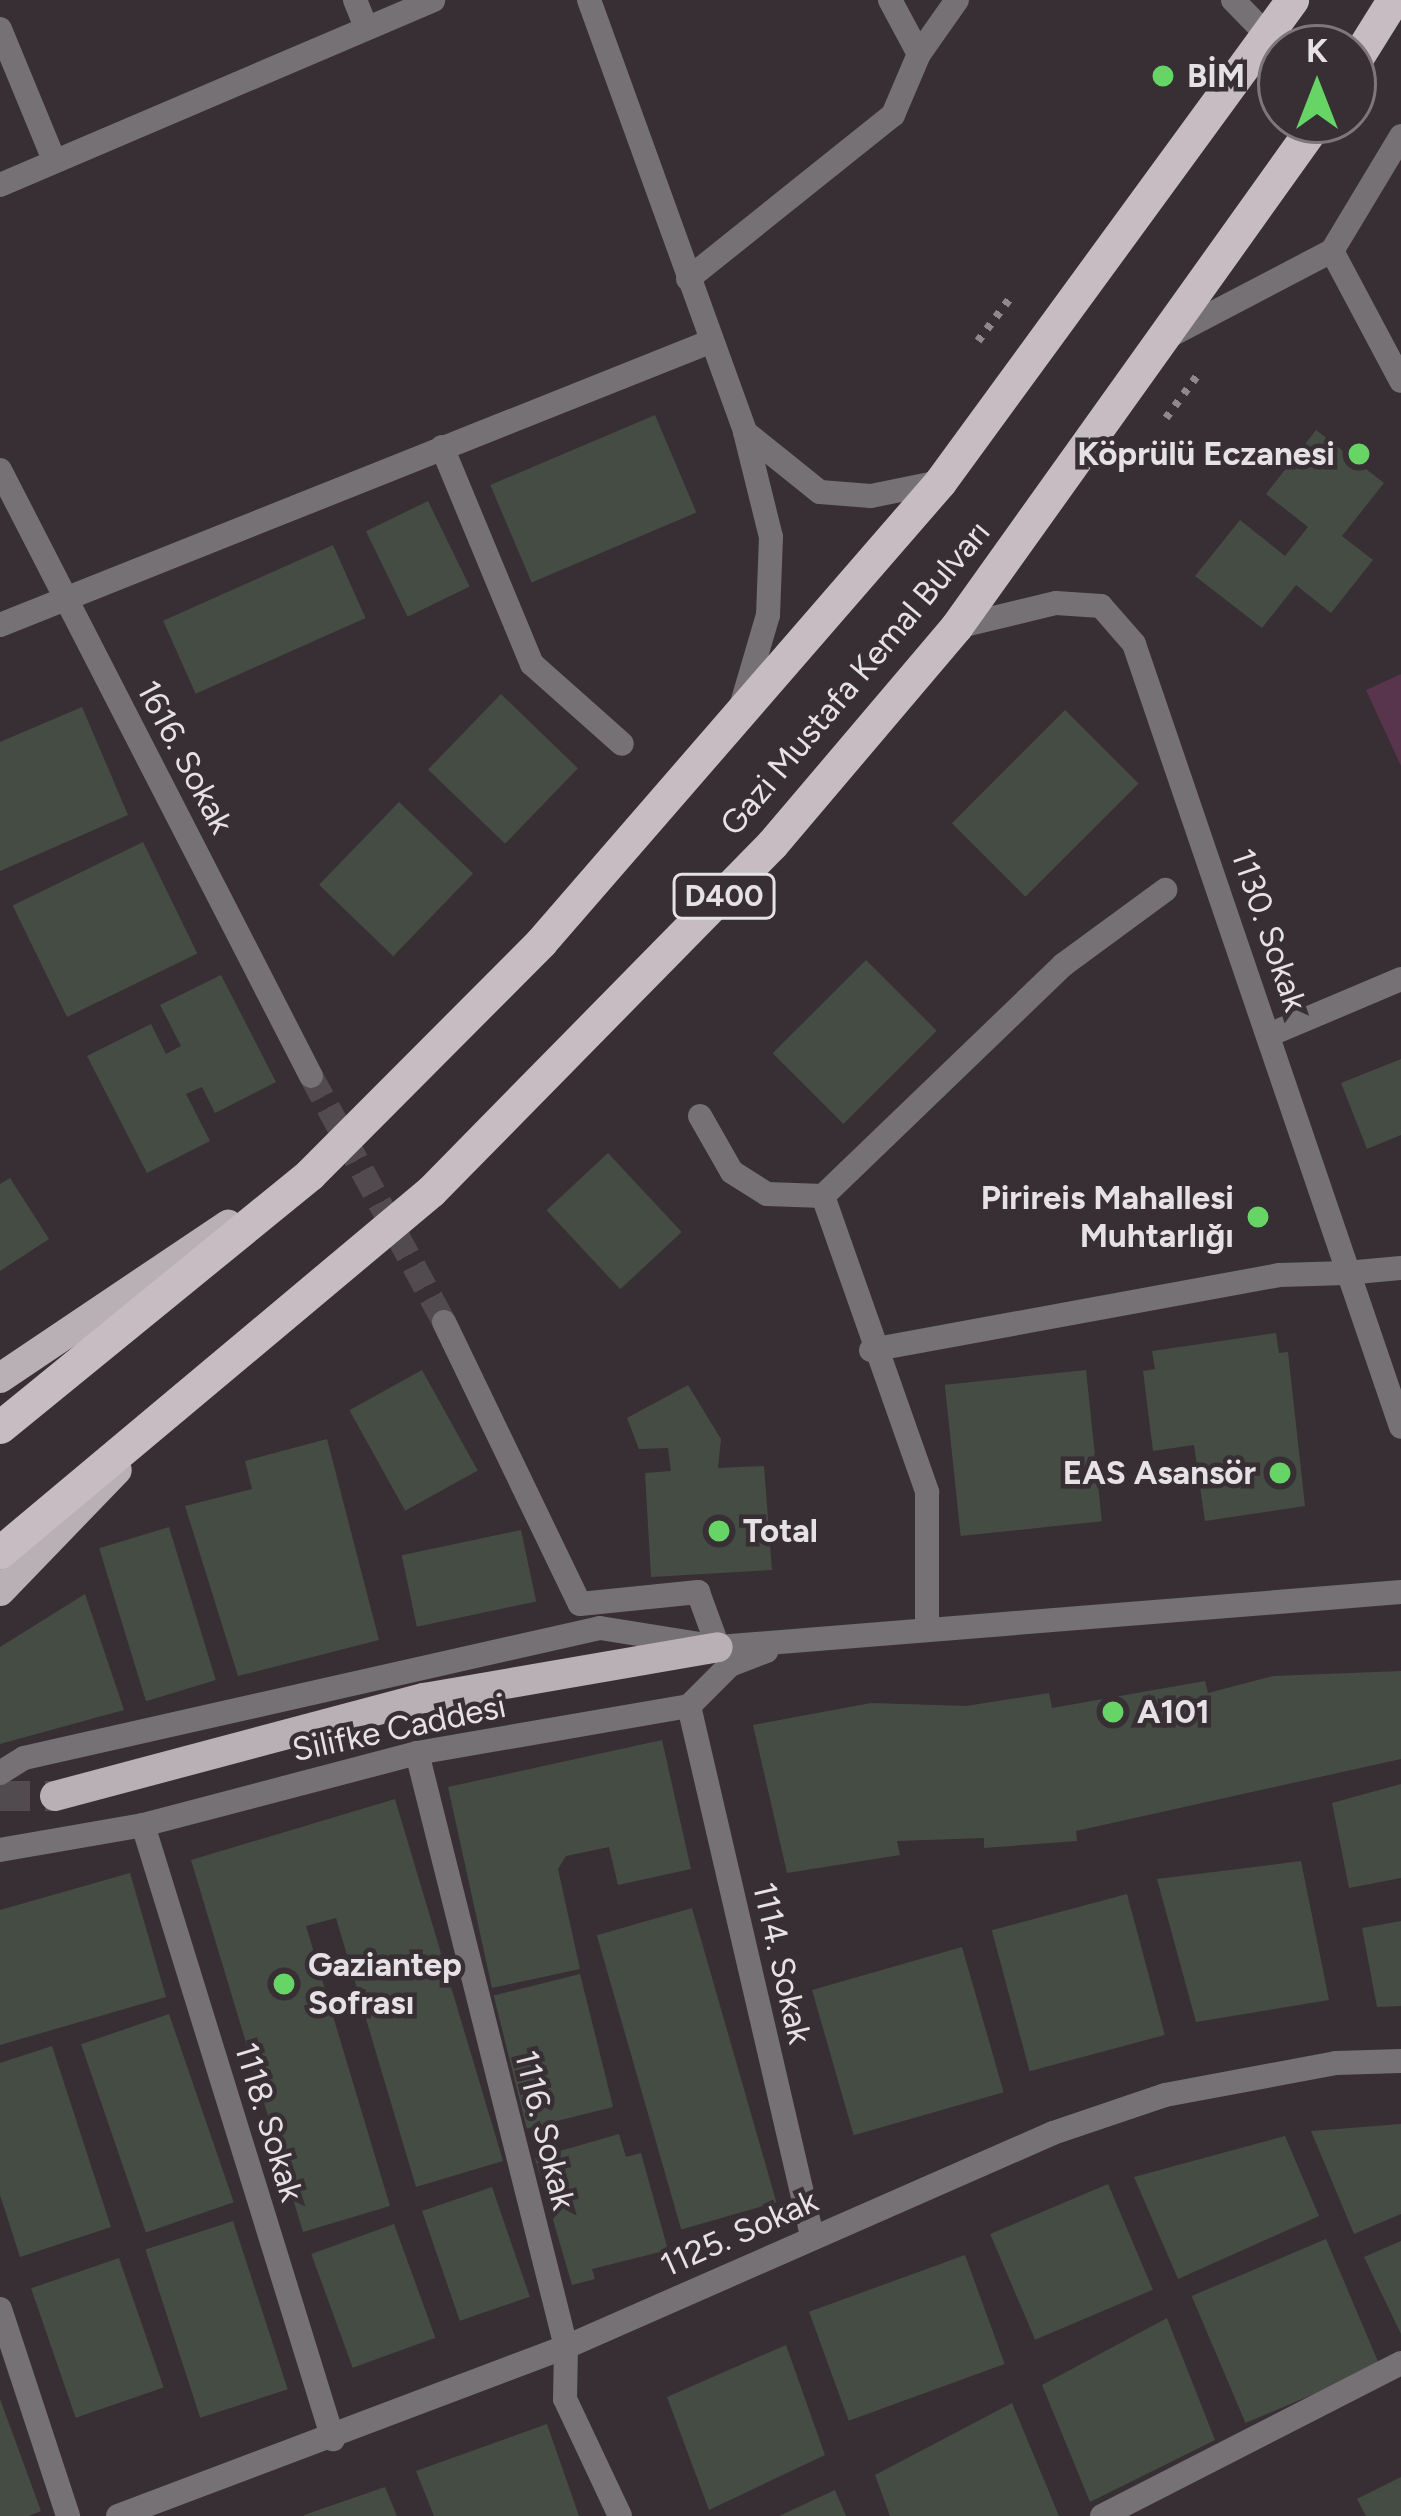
<!DOCTYPE html>
<meta charset="utf-8">
<style>
body{margin:0}
#map{position:relative;width:1401px;height:2516px;overflow:hidden;background:#372f34;font-family:Figtree,sans-serif}
div>[style]{position:absolute}
.green>*{inset:0;background:#58354d}
.building>*{inset:0;background:#454c44;transform-origin:0 0}
.pedestrian-tunnel>*{height:24px;margin-top:-12px;transform-origin:0;background:repeating-linear-gradient(90deg,#514a4e 0 24px,transparent 0 36px)}
.primary-tunnel>*{height:30px;margin-top:-15px;transform-origin:0;background:repeating-linear-gradient(90deg,#514a4e 0 30px,transparent 0 45px)}
.path>*{height:8px;margin-top:-4px;transform-origin:0;background:repeating-linear-gradient(90deg,#8f898d 0 6px,transparent 0 15px)}
.pedestrian>*{height:24px;margin:-12px;padding:0 12px;transform-origin:12px;border-radius:12px;background:#757174}
.minor>*{height:24px;margin:-12px;padding:0 12px;transform-origin:12px;border-radius:12px;background:#757174}
.tertiary>*{height:24px;margin:-12px;padding:0 12px;transform-origin:12px;border-radius:12px;background:#757174}
.primary>*{height:30px;margin:-15px;padding:0 15px;transform-origin:15px;border-radius:15px;background:#b9b0b5}
.trunk>*{height:33px;margin:-16.5px;padding:0 16.5px;transform-origin:16.5px;border-radius:16.5px;background:#c6bcc2}
.dots>*{width:33px;height:33px;translate:-50% -50%;box-sizing:border-box;border:6px solid #372f34;border-radius:50%}
span{translate:-50% -50%;white-space:nowrap;text-align:center;line-height:1.15;-webkit-text-stroke:9px #372f34;paint-order:stroke}
.shield-label span{padding:3px 9px;background:#372f34;border:3px solid;border-radius:9px;-webkit-text-stroke-width:0}
.shield-label{font-size:30px;color:#e6e1e4;font-weight:700}
.poi-label{font-size:33px;color:#e6e1e4;font-weight:700}
.left{translate:0 -50%;text-align:left}
.right{translate:-100% -50%;text-align:right}
.street-label{font-size:33px;color:#e6e1e4}
.north{position:absolute;left:1257px;top:24px;width:120px;height:120px;box-sizing:border-box;background:#372f34;border:3px solid #7d767a;border-radius:50%;rotate:0deg;font-size:33px;font-weight:700;line-height:48px;text-align:center;color:#e6e1e4}
.north::after{content:'';display:block;margin:auto;width:42px;height:54px;background:#67d466;clip-path:polygon(50% 0,100% 100%,50% 72%,0 100%)}
</style>
<div id="map">
<div class="green">
<i style="clip-path:polygon(1401px 674px,1401px 766px,1366px 690px)"></i>
</div>
<div class="building">
<i style="left:655px;top:415px;width:106px;height:179px;rotate:67deg"></i>
<i style="clip-path:polygon(1316px 430px,1384px 483px,1342px 536px,1373px 560px,1331px 613px,1296px 585px,1262px 628px,1195px 576px,1240px 520px,1285px 556px,1308px 527px,1266px 494px)"></i>
<i style="left:428px;top:501px;width:95px;height:69px;rotate:64deg"></i>
<i style="left:333px;top:545px;width:80px;height:186px;rotate:66deg"></i>
<i style="left:501px;top:694px;width:107px;height:105px;rotate:44deg"></i>
<i style="clip-path:polygon(82px 707px,128px 815px,0 871px,0 742px)"></i>
<i style="left:1065px;top:710px;width:104px;height:160px;rotate:45deg"></i>
<i style="left:399px;top:802px;width:103px;height:115px;rotate:44deg"></i>
<i style="left:143px;top:842px;width:124px;height:145px;rotate:64deg"></i>
<i style="left:866px;top:960px;width:100px;height:132px;rotate:45deg"></i>
<i style="clip-path:polygon(221px 975px,276px 1082px,215px 1113px,202px 1087px,186px 1094px,210px 1141px,147px 1173px,87px 1056px,151px 1024px,166px 1054px,181px 1046px,160px 1005px)"></i>
<i style="clip-path:polygon(1401px 1059px,1401px 1135px,1367px 1149px,1341px 1083px)"></i>
<i style="left:608px;top:1153px;width:108px;height:84px;rotate:47deg"></i>
<i style="clip-path:polygon(10px 1178px,49px 1239px,0 1271px,0 1184px)"></i>
<i style="clip-path:polygon(1276px 1333px,1279px 1353px,1288px 1352px,1305px 1506px,1205px 1521px,1194px 1445px,1153px 1451px,1143px 1371px,1155px 1369px,1152px 1351px)"></i>
<i style="left:422px;top:1370px;width:115px;height:83px;rotate:61deg"></i>
<i style="left:1086px;top:1370px;width:152px;height:142px;rotate:84deg"></i>
<i style="clip-path:polygon(688px 1385px,721px 1439px,718px 1468px,764px 1466px,772px 1570px,651px 1577px,645px 1473px,671px 1471px,668px 1448px,639px 1449px,627px 1418px)"></i>
<i style="clip-path:polygon(327px 1439px,379px 1640px,238px 1676px,185px 1506px,252px 1489px,245px 1461px)"></i>
<i style="left:169px;top:1527px;width:160px;height:73px;rotate:73deg"></i>
<i style="left:521px;top:1530px;width:73px;height:122px;rotate:78deg"></i>
<i style="clip-path:polygon(85px 1594px,124px 1710px,0 1744px,0 1647px)"></i>
<i style="clip-path:polygon(1401px 1671px,1401px 1759px,1076px 1831px,1077px 1841px,984px 1848px,984px 1838px,897px 1841px,900px 1855px,787px 1873px,753px 1725px,871px 1703px,966px 1706px,1049px 1693px,1052px 1708px,1205px 1681px,1208px 1693px,1273px 1676px)"></i>
<i style="clip-path:polygon(662px 1740px,691px 1869px,618px 1885px,609px 1847px,566px 1856px,558px 1869px,580px 1969px,492px 1988px,448px 1787px)"></i>
<i style="clip-path:polygon(1401px 1784px,1401px 1878px,1349px 1888px,1332px 1803px)"></i>
<i style="clip-path:polygon(395px 1799px,503px 2161px,416px 2187px,336px 1918px,306px 1926px,390px 2206px,303px 2232px,191px 1860px)"></i>
<i style="clip-path:polygon(1301px 1861px,1329px 2000px,1196px 2022px,1157px 1879px)"></i>
<i style="clip-path:polygon(130px 1873px,166px 1997px,0 2045px,0 1910px)"></i>
<i style="left:1127px;top:1894px;width:146px;height:140px;rotate:75deg"></i>
<i style="left:692px;top:1908px;width:306px;height:99px;rotate:74deg"></i>
<i style="clip-path:polygon(1401px 1921px,1401px 2006px,1377px 2007px,1362px 1928px)"></i>
<i style="left:962px;top:1947px;width:151px;height:156px;rotate:74deg"></i>
<i style="left:580px;top:1974px;width:137px;height:89px;rotate:76deg"></i>
<i style="left:169px;top:2014px;width:199px;height:93px;rotate:71deg"></i>
<i style="clip-path:polygon(52px 2046px,111px 2227px,20px 2257px,0 2195px,0 2063px)"></i>
<i style="clip-path:polygon(1401px 2124px,1401px 2214px,1354px 2234px,1311px 2131px)"></i>
<i style="clip-path:polygon(619px 2134px,626px 2157px,641px 2153px,668px 2250px,592px 2269px,595px 2279px,572px 2285px,535px 2158px)"></i>
<i style="clip-path:polygon(1285px 2136px,1319px 2216px,1178px 2279px,1134px 2177px)"></i>
<i style="left:1108px;top:2184px;width:115px;height:128px;rotate:67deg"></i>
<i style="left:492px;top:2187px;width:116px;height:74px;rotate:71deg"></i>
<i style="left:233px;top:2221px;width:177px;height:92px;rotate:72deg"></i>
<i style="left:394px;top:2224px;width:121px;height:88px;rotate:70deg"></i>
<i style="left:1326px;top:2239px;width:138px;height:146px;rotate:67deg"></i>
<i style="clip-path:polygon(1401px 2241px,1401px 2334px,1364px 2257px)"></i>
<i style="left:965px;top:2255px;width:116px;height:166px;rotate:70deg"></i>
<i style="left:119px;top:2258px;width:137px;height:93px;rotate:71deg"></i>
<i style="clip-path:polygon(1167px 2318px,1215px 2440px,1090px 2502px,1042px 2385px)"></i>
<i style="clip-path:polygon(786px 2345px,825px 2455px,709px 2510px,667px 2397px)"></i>
<i style="clip-path:polygon(0 2399px,41px 2511px,29px 2516px,0 2516px)"></i>
<i style="clip-path:polygon(1012px 2403px,1059px 2516px,890px 2516px,875px 2475px)"></i>
<i style="clip-path:polygon(547px 2424px,579px 2516px,434px 2516px,416px 2471px)"></i>
<i style="clip-path:polygon(1401px 2477px,1401px 2516px,1366px 2516px,1357px 2499px)"></i>
<i style="clip-path:polygon(385px 2487px,397px 2516px,304px 2516px,304px 2515px)"></i>
<i style="clip-path:polygon(835px 2490px,846px 2516px,779px 2516px)"></i>
</div>
<div class="pedestrian-tunnel">
<i style="left:311px;top:1076px;width:280px;rotate:61.6deg"></i>
</div>
<div class="primary-tunnel">
<i style="left:0;top:1796px;width:55px"></i>
</div>
<div class="path">
<i style="left:978px;top:341px;width:55px;rotate:-53.1deg"></i>
<i style="left:1166px;top:418px;width:52px;rotate:-53.6deg"></i>
</div>
<div class="pedestrian">
<i style="left:1280px;top:1275px;width:66px;rotate:-1.7deg"></i>
<i style="left:444px;top:1322px;width:313px;rotate:64.3deg"></i>
<i style="left:580px;top:1604px;width:119px;rotate:-5.8deg"></i>
<i style="left:698px;top:1592px;width:59px;rotate:70deg"></i>
</div>
<div class="minor">
<i style="left:355px;top:0;width:29px;rotate:68deg"></i>
<i style="left:589px;top:0;width:459px;rotate:70.1deg"></i>
<i style="left:745px;top:432px;width:108px;rotate:76.1deg"></i>
<i style="left:771px;top:537px;width:78px;rotate:92.2deg"></i>
<i style="left:768px;top:615px;width:96px;rotate:106.4deg"></i>
<i style="left:890px;top:0;width:61px;rotate:61.8deg"></i>
<i style="left:1233px;top:0;width:50px;rotate:45.8deg"></i>
<i style="left:0;top:29px;width:142px;rotate:67.6deg"></i>
<i style="left:0;top:185px;width:471px;rotate:-23.1deg"></i>
<i style="left:1332px;top:251px;width:147px;rotate:62deg"></i>
<i style="left:688px;top:279px;width:263px;rotate:-38.7deg"></i>
<i style="left:893px;top:115px;width:66px;rotate:-66.9deg"></i>
<i style="left:919px;top:54px;width:66px;rotate:-54.9deg"></i>
<i style="left:1171px;top:335px;width:182px;rotate:-27.6deg"></i>
<i style="left:1332px;top:251px;width:134px;rotate:-59deg"></i>
<i style="left:745px;top:432px;width:96px;rotate:38.7deg"></i>
<i style="left:820px;top:492px;width:51px;rotate:4.5deg"></i>
<i style="left:871px;top:496px;width:70px;rotate:-11.5deg"></i>
<i style="left:442px;top:447px;width:235px;rotate:67.5deg"></i>
<i style="left:532px;top:664px;width:120px;rotate:41.6deg"></i>
<i style="left:0;top:470px;width:681px;rotate:62.83deg"></i>
<i style="left:0;top:625px;width:761px;rotate:-21.75deg"></i>
<i style="left:956px;top:627px;width:103px;rotate:-13.5deg"></i>
<i style="left:1056px;top:603px;width:45px;rotate:3.8deg"></i>
<i style="left:1101px;top:606px;width:50px;rotate:49deg"></i>
<i style="left:1134px;top:644px;width:827px;rotate:71.17deg"></i>
<i style="left:1271px;top:1034px;width:141px;rotate:-22.9deg"></i>
<i style="left:700px;top:1116px;width:64px;rotate:60.3deg"></i>
<i style="left:732px;top:1172px;width:41px;rotate:32.2deg"></i>
<i style="left:767px;top:1194px;width:56px;rotate:2deg"></i>
<i style="left:823px;top:1196px;width:333px;rotate:-43.9deg"></i>
<i style="left:1063px;top:965px;width:127px;rotate:-36.3deg"></i>
<i style="left:823px;top:1196px;width:314px;rotate:70.6deg"></i>
<i style="left:927px;top:1492px;width:137px;rotate:90deg"></i>
<i style="left:1346px;top:1273px;width:55px;rotate:-5.2deg"></i>
<i style="left:871px;top:1350px;width:416px;rotate:-10.4deg"></i>
<i style="left:689px;top:1706px;width:544px;rotate:76.93deg"></i>
<i style="left:417px;top:1753px;width:612px;rotate:75.92deg"></i>
<i style="left:566px;top:2347px;width:52px;rotate:91.1deg"></i>
<i style="left:565px;top:2399px;width:129px;rotate:64.8deg"></i>
<i style="left:143px;top:1825px;width:643px;rotate:72.81deg"></i>
<i style="left:0;top:2309px;width:218px;rotate:71.8deg"></i>
<i style="left:118px;top:2516px;width:479px;rotate:-20.7deg"></i>
<i style="left:566px;top:2347px;width:532px;rotate:-23.72deg"></i>
<i style="left:1053px;top:2133px;width:118px;rotate:-18.7deg"></i>
<i style="left:1165px;top:2095px;width:174px;rotate:-10.6deg"></i>
<i style="left:1336px;top:2063px;width:65px;rotate:-1.8deg"></i>
<i style="left:1102px;top:2516px;width:336px;rotate:-27.1deg"></i>
</div>
<div class="tertiary">
<i style="left:0;top:1773px;width:28px;rotate:-32deg"></i>
<i style="left:24px;top:1758px;width:590px;rotate:-12.72deg"></i>
<i style="left:600px;top:1628px;width:120px;rotate:9.1deg"></i>
<i style="left:718px;top:1647px;width:685px;rotate:-4.6deg"></i>
<i style="left:0;top:1850px;width:145px;rotate:-9.9deg"></i>
<i style="left:143px;top:1825px;width:283px;rotate:-14.7deg"></i>
<i style="left:417px;top:1753px;width:276px;rotate:-9.8deg"></i>
<i style="left:689px;top:1706px;width:58px;rotate:-45deg"></i>
<i style="left:730px;top:1665px;width:39px;rotate:-21deg"></i>
</div>
<div class="primary">
<i style="left:0;top:1378px;width:275px;rotate:-33.9deg"></i>
<i style="left:0;top:1591px;width:168px;rotate:-46deg"></i>
<i style="left:55px;top:1796px;width:382px;rotate:-14.9deg"></i>
<i style="left:424px;top:1698px;width:298px;rotate:-9.8deg"></i>
</div>
<div class="trunk">
<i style="left:1353px;top:64px;width:75px;rotate:-58deg"></i>
<i style="left:0;top:1427px;width:400px;rotate:-39.2deg"></i>
<i style="left:310px;top:1174px;width:327px;rotate:-45.1deg"></i>
<i style="left:541px;top:942px;width:609px;rotate:-49.06deg"></i>
<i style="left:940px;top:482px;width:597px;rotate:-53.86deg"></i>
<i style="left:0;top:1552px;width:562px;rotate:-39.95deg"></i>
<i style="left:431px;top:1191px;width:487px;rotate:-45.5deg"></i>
<i style="left:772px;top:844px;width:285px;rotate:-49.7deg"></i>
<i style="left:956px;top:627px;width:623px;rotate:-54.47deg"></i>
</div>
<div class="dots">
<i style="left:1163px;top:76px;background:#67d466"></i>
<i style="left:1359px;top:454px;background:#67d466"></i>
<i style="left:1258px;top:1217px;background:#67d466"></i>
<i style="left:1280px;top:1473px;background:#67d466"></i>
<i style="left:719px;top:1531px;background:#67d466"></i>
<i style="left:1113px;top:1712px;background:#67d466"></i>
<i style="left:284px;top:1984px;background:#67d466"></i>
</div>
<div class="shield-label">
<span style="left:724px;top:896px">D400</span>
</div>
<div class="poi-label">
<span class="left" style="left:1187px;top:76px">BİM</span>
<span class="right" style="left:1335px;top:454px">Köprülü Eczanesi</span>
<span class="right" style="left:1234px;top:1217px">Pirireis Mahallesi<br>Muhtarlığı</span>
<span class="right" style="left:1256px;top:1473px">EAS Asansör</span>
<span class="left" style="left:743px;top:1531px">Total</span>
<span class="left" style="left:1137px;top:1712px">A101</span>
<span class="left" style="left:308px;top:1984px">Gaziantep<br>Sofrası</span>
</div>
<div class="street-label">
<span style="left:855px;top:678px;rotate:-50deg">Gazi Mustafa Kemal Bulvarı</span>
<span style="left:185px;top:757px;rotate:62deg">1616. Sokak</span>
<span style="left:1269px;top:930px;rotate:71deg">1130. Sokak</span>
<span style="left:399px;top:1728px;rotate:-12deg">Silifke Caddesi</span>
<span style="left:782px;top:1963px;rotate:77deg">1114. Sokak</span>
<span style="left:269px;top:2122px;rotate:73deg">1118. Sokak</span>
<span style="left:545px;top:2130px;rotate:76deg">1116. Sokak</span>
<span style="left:739px;top:2233px;rotate:-24deg">1125. Sokak</span>
</div>
<div class="north">K</div>
</div>
